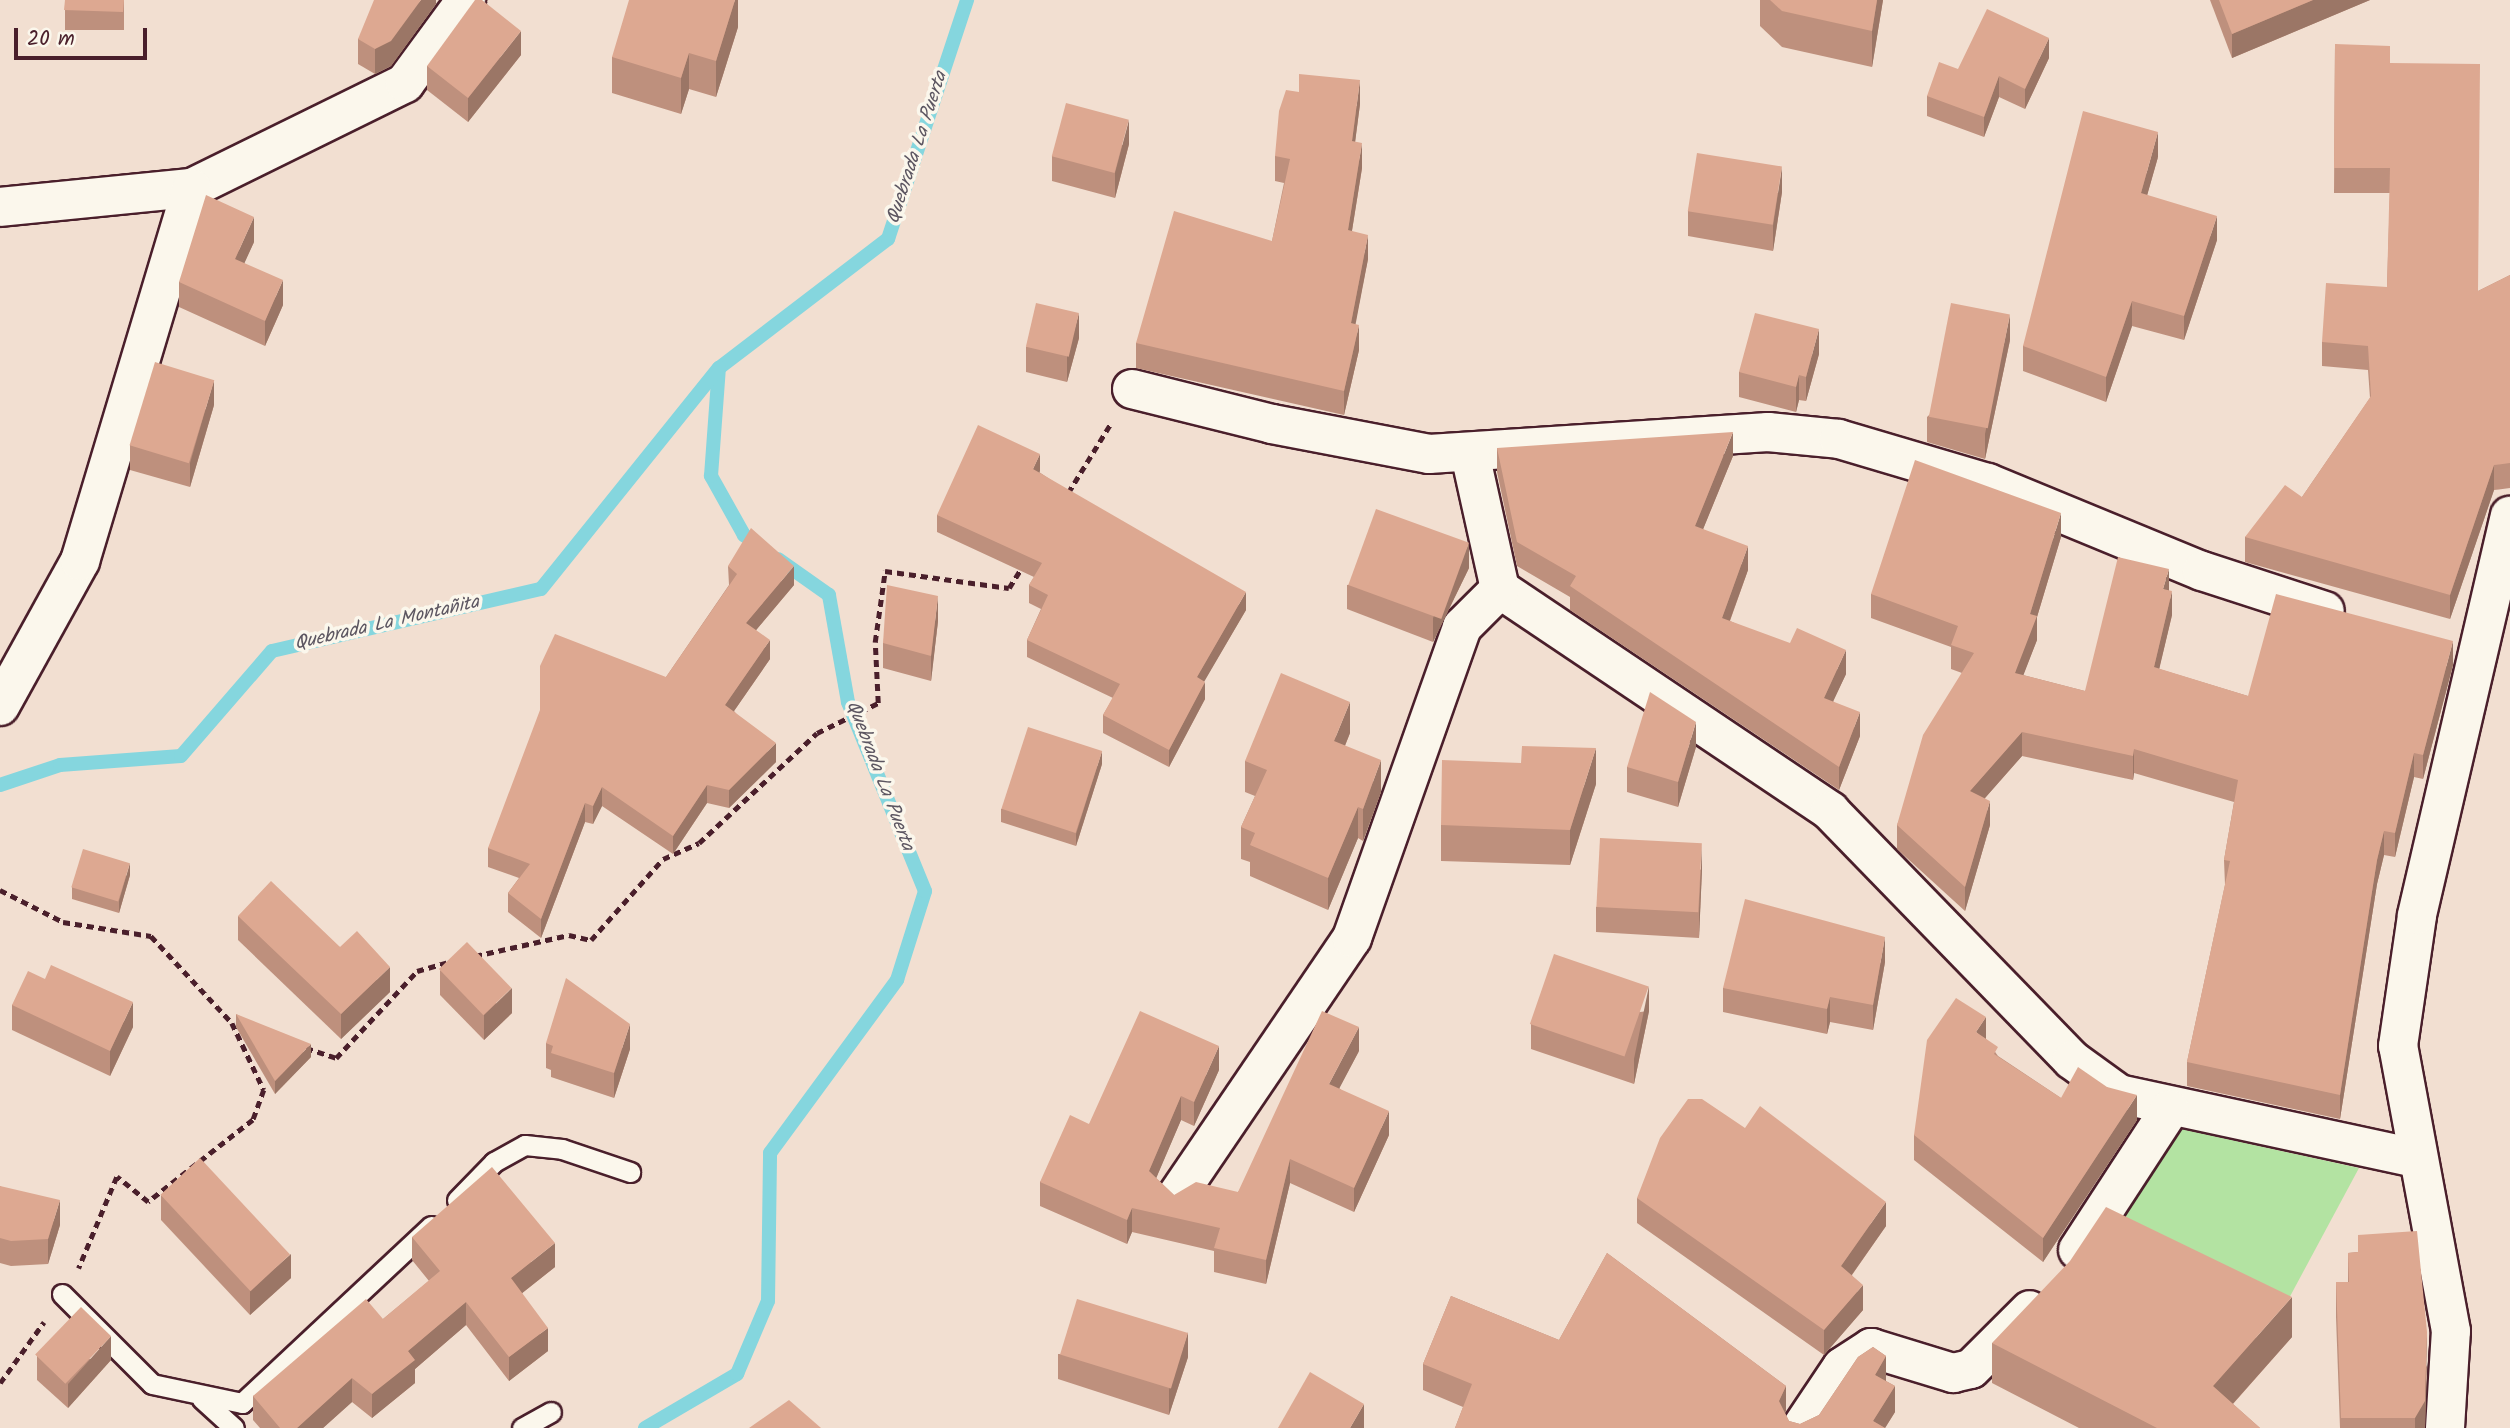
<!DOCTYPE html>
<meta charset="utf-8">
<style>
body{margin:0}
#map{position:relative;width:2510px;height:1428px;overflow:hidden;background:#f2dfd1;font-family:Kalam,sans-serif}
div>[style]{position:absolute}
.green>*{inset:0;background:#b3e3a2}
.stream>*{height:14px;margin:-7px;padding:0 7px;transform-origin:7px;border-radius:7px;background:#85d6de}
.path>*{height:4.5px;margin-top:-2.25px;transform-origin:0;background:repeating-linear-gradient(90deg,#4a1f2b 0 7px,transparent 0 12px)}
.roads{filter:drop-shadow(2px 0 #4a1f2b) drop-shadow(-2px 0 #4a1f2b) drop-shadow(0 2px #4a1f2b) drop-shadow(0 -2px #4a1f2b)}
.lane>*{height:19px;margin:-9.5px;padding:0 9.5px;transform-origin:9.5px;border-radius:9.5px;background:#fbf7ec}
.street>*{height:38px;margin:-19px;padding:0 19px;transform-origin:19px;border-radius:19px;background:#fbf7ec}
.secondary>*{height:38px;margin:-19px;padding:0 19px;transform-origin:19px;border-radius:19px;background:#fbf7ec}
.wall>*{inset:0;background:#be907d;transform-origin:0 0}
.shaded-wall>*{inset:0;background:#9b7666}
.building>*{inset:0;background:#dda891;transform-origin:0 0}
span{translate:-50% -50%;white-space:nowrap;text-align:center;line-height:1.15;-webkit-text-stroke:7px #fbf7ec;paint-order:stroke}
.water-label{font-size:19px;color:#5c5661;font-style:italic}
.scale{position:absolute;left:14px;top:28px;width:133px;height:32px;box-sizing:border-box;border:4px solid #4a1f2b;border-top:0;padding-left:9px;font-size:21px;line-height:24px;white-space:nowrap;color:#4a1f2b;-webkit-text-stroke:5px #fbf7ec;paint-order:stroke}
</style>
<div id="map">
<div class="green">
<i style="clip-path:polygon(2172px 1127px,2359px 1168px,2287px 1302px,2120px 1221px)"></i>
</div>
<div class="stream">
<i style="left:761px;top:547px;width:21px;rotate:-145deg"></i>
<i style="left:744px;top:535px;width:68px;rotate:-119.2deg"></i>
<i style="left:711px;top:476px;width:108px;rotate:-85.8deg"></i>
<i style="left:719px;top:368px;width:213px;rotate:-37.4deg"></i>
<i style="left:888px;top:239px;width:252px;rotate:-71.7deg"></i>
<i style="left:0;top:785px;width:63px;rotate:-18.4deg"></i>
<i style="left:60px;top:765px;width:121px;rotate:-4.3deg"></i>
<i style="left:181px;top:756px;width:139px;rotate:-49.1deg"></i>
<i style="left:272px;top:651px;width:276px;rotate:-13deg"></i>
<i style="left:541px;top:589px;width:284px;rotate:-51.2deg"></i>
<i style="left:645px;top:1428px;width:107px;rotate:-30.4deg"></i>
<i style="left:737px;top:1374px;width:79px;rotate:-67deg"></i>
<i style="left:768px;top:1301px;width:148px;rotate:-89.2deg"></i>
<i style="left:770px;top:1153px;width:215px;rotate:-53.7deg"></i>
<i style="left:897px;top:980px;width:93px;rotate:-72.5deg"></i>
<i style="left:925px;top:891px;width:204px;rotate:-112.2deg"></i>
<i style="left:848px;top:702px;width:109px;rotate:-100.1deg"></i>
<i style="left:829px;top:595px;width:62px;rotate:-144.8deg"></i>
</div>
<div class="path">
<i style="left:1068px;top:493px;width:82px;rotate:-58.4deg"></i>
<i style="left:0;top:890px;width:71px;rotate:26.9deg"></i>
<i style="left:63px;top:922px;width:89px;rotate:9deg"></i>
<i style="left:151px;top:936px;width:119px;rotate:47deg"></i>
<i style="left:232px;top:1023px;width:74px;rotate:64.5deg"></i>
<i style="left:264px;top:1090px;width:32px;rotate:110deg"></i>
<i style="left:253px;top:1120px;width:133px;rotate:142deg"></i>
<i style="left:148px;top:1202px;width:40px;rotate:-141deg"></i>
<i style="left:117px;top:1177px;width:99px;rotate:112.7deg"></i>
<i style="left:475px;top:956px;width:96px;rotate:-12.6deg"></i>
<i style="left:569px;top:935px;width:23px;rotate:13deg"></i>
<i style="left:591px;top:940px;width:108px;rotate:-48.4deg"></i>
<i style="left:663px;top:859px;width:39px;rotate:-24deg"></i>
<i style="left:699px;top:843px;width:161px;rotate:-43deg"></i>
<i style="left:817px;top:733px;width:68px;rotate:-26.2deg"></i>
<i style="left:878px;top:703px;width:61px;rotate:-92.8deg"></i>
<i style="left:875px;top:642px;width:72px;rotate:-82deg"></i>
<i style="left:885px;top:571px;width:125px;rotate:7.8deg"></i>
<i style="left:1009px;top:588px;width:26px;rotate:-58deg"></i>
<i style="left:306px;top:1048px;width:32px;rotate:18deg"></i>
<i style="left:336px;top:1058px;width:119px;rotate:-47deg"></i>
<i style="left:417px;top:971px;width:36px;rotate:-16deg"></i>
<i style="left:0;top:1383px;width:75px;rotate:-54.2deg"></i>
</div>
<div class="roads">
<div class="lane">
<i style="left:457px;top:1200px;width:53px;rotate:-45.8deg"></i>
<i style="left:494px;top:1162px;width:35px;rotate:-29deg"></i>
<i style="left:525px;top:1145px;width:37px;rotate:6deg"></i>
<i style="left:562px;top:1149px;width:72px;rotate:18.7deg"></i>
<i style="left:62px;top:1294px;width:127px;rotate:45deg"></i>
<i style="left:152px;top:1384px;width:92px;rotate:11.9deg"></i>
<i style="left:242px;top:1403px;width:259px;rotate:-43.1deg"></i>
<i style="left:202px;top:1399px;width:43px;rotate:42.2deg"></i>
<i style="left:522px;top:1428px;width:33px;rotate:-29deg"></i>
</div>
<div class="street">
<i style="left:0;top:207px;width:193px;rotate:-5.7deg"></i>
<i style="left:192px;top:188px;width:237px;rotate:-26.2deg"></i>
<i style="left:405px;top:83px;width:103px;rotate:-53.7deg"></i>
<i style="left:1132px;top:389px;width:144px;rotate:14deg"></i>
<i style="left:1272px;top:424px;width:160px;rotate:10.8deg"></i>
<i style="left:1429px;top:454px;width:340px;rotate:-3.7deg"></i>
<i style="left:1768px;top:432px;width:71px;rotate:5.6deg"></i>
<i style="left:1839px;top:439px;width:155px;rotate:16.5deg"></i>
<i style="left:1988px;top:483px;width:231px;rotate:22.4deg"></i>
<i style="left:2202px;top:571px;width:129px;rotate:18deg"></i>
<i style="left:1500px;top:589px;width:398px;rotate:33.9deg"></i>
<i style="left:1830px;top:811px;width:347px;rotate:45.8deg"></i>
<i style="left:2072px;top:1060px;width:58px;rotate:35.9deg"></i>
<i style="left:2119px;top:1094px;width:303px;rotate:12.2deg"></i>
<i style="left:0;top:706px;width:166px;rotate:-61.1deg"></i>
<i style="left:80px;top:561px;width:389px;rotate:-73.3deg"></i>
<i style="left:1176px;top:1197px;width:313px;rotate:-55.8deg"></i>
<i style="left:1352px;top:938px;width:330px;rotate:-70.5deg"></i>
<i style="left:1462px;top:627px;width:54px;rotate:-45deg"></i>
<i style="left:1500px;top:589px;width:138px;rotate:-102.5deg"></i>
<i style="left:2078px;top:1250px;width:168px;rotate:-56.9deg"></i>
<i style="left:1801px;top:1428px;width:73px;rotate:-56.1deg"></i>
<i style="left:1842px;top:1367px;width:35px;rotate:-33deg"></i>
<i style="left:1871px;top:1348px;width:86px;rotate:17deg"></i>
<i style="left:1953px;top:1373px;width:18px;rotate:-13deg"></i>
<i style="left:1971px;top:1369px;width:83px;rotate:-45deg"></i>
</div>
<div class="secondary">
<i style="left:2445px;top:1428px;width:97px;rotate:-86.5deg"></i>
<i style="left:2451px;top:1331px;width:290px;rotate:-100.5deg"></i>
<i style="left:2398px;top:1046px;width:132px;rotate:-81.7deg"></i>
<i style="left:2417px;top:915px;width:410px;rotate:-76.9deg"></i>
</div>
</div>
<div class="wall">
<i style="left:65px;top:0;width:59px;height:30px"></i>
<i style="clip-path:polygon(436px 0,436px 4px,391px 66px,375px 74px,358px 64px,358px 39px)"></i>
<i style="clip-path:polygon(738px 0,738px 27px,716px 97px,689px 89px,681px 114px,612px 93px,612px 57px)"></i>
<i style="clip-path:polygon(1760px 0,1883px 0,1872px 67px,1782px 47px,1760px 26px)"></i>
<i style="clip-path:polygon(2210px 0,2370px 0,2232px 58px)"></i>
<i style="clip-path:polygon(2335px 44px,2390px 63px,2478px 291px,2510px 275px,2510px 488px,2494px 490px,2450px 619px,2245px 562px,2245px 537px,2302px 497px,2370px 398px,2368px 370px,2322px 366px,2322px 342px,2387px 287px,2390px 193px,2334px 193px)"></i>
<i style="clip-path:polygon(521px 55px,468px 122px,427px 90px,427px 66px)"></i>
<i style="clip-path:polygon(2049px 58px,2025px 109px,1999px 97px,1984px 137px,1927px 116px,1927px 96px,1958px 69px)"></i>
<i style="clip-path:polygon(1360px 104px,1355px 142px,1362px 168px,1352px 231px,1368px 259px,1355px 324px,1359px 350px,1344px 415px,1136px 368px,1136px 343px,1272px 241px,1284px 183px,1275px 181px,1275px 156px)"></i>
<i style="clip-path:polygon(1129px 144px,1115px 198px,1052px 181px,1052px 156px)"></i>
<i style="clip-path:polygon(2158px 157px,2147px 195px,2217px 240px,2184px 340px,2132px 326px,2106px 402px,2023px 371px,2023px 346px)"></i>
<i style="clip-path:polygon(1782px 192px,1773px 251px,1688px 236px,1688px 211px)"></i>
<i style="clip-path:polygon(254px 242px,244px 263px,283px 305px,265px 346px,179px 307px,179px 282px)"></i>
<i style="clip-path:polygon(1079px 338px,1067px 382px,1026px 372px,1026px 347px)"></i>
<i style="clip-path:polygon(2010px 340px,1985px 459px,1927px 442px,1927px 417px)"></i>
<i style="clip-path:polygon(1819px 354px,1806px 401px,1799px 400px,1796px 412px,1739px 397px,1739px 372px)"></i>
<i style="clip-path:polygon(214px 405px,190px 487px,130px 470px,130px 445px)"></i>
<i style="clip-path:polygon(1497px 448px,1733px 456px,1703px 529px,1748px 570px,1730px 621px,1846px 674px,1833px 701px,1860px 736px,1839px 790px,1570px 610px,1570px 597px,1517px 566px,1497px 472px)"></i>
<i style="clip-path:polygon(1040px 471px,1039px 472px,1246px 610px,1204px 681px,1205px 699px,1169px 767px,1103px 733px,1103px 715px,1113px 698px,1027px 657px,1027px 640px,1041px 609px,1029px 603px,1029px 585px,1034px 577px,937px 532px,937px 515px)"></i>
<i style="clip-path:polygon(2061px 537px,2037px 617px,2037px 640px,2023px 675px,2085px 691px,2169px 590px,2172px 615px,2159px 669px,2248px 696px,2453px 665px,2423px 779px,2414px 777px,2395px 857px,2384px 855px,2377px 884px,2340px 1119px,2187px 1086px,2187px 1062px,2225px 885px,2224px 860px,2234px 802px,2134px 773px,2133px 780px,2022px 756px,1985px 798px,1990px 825px,1965px 911px,1897px 849px,1897px 825px,1962px 673px,1951px 669px,1951px 647px,1871px 618px,1871px 594px)"></i>
<i style="clip-path:polygon(728px 566px,794px 585px,756px 630px,770px 659px,734px 711px,776px 762px,729px 808px,707px 803px,673px 854px,602px 806px,593px 824px,585px 822px,541px 938px,508px 912px,508px 893px,519px 878px,488px 867px,488px 848px,666px 677px,729px 585px)"></i>
<i style="clip-path:polygon(1469px 568px,1433px 642px,1347px 609px,1347px 585px)"></i>
<i style="clip-path:polygon(938px 621px,931px 681px,883px 668px,883px 643px)"></i>
<i style="clip-path:polygon(1350px 733px,1345px 746px,1381px 792px,1363px 841px,1358px 838px,1328px 910px,1250px 876px,1250px 862px,1241px 859px,1241px 827px,1255px 796px,1245px 792px,1245px 761px)"></i>
<i style="clip-path:polygon(1696px 747px,1678px 807px,1627px 792px,1627px 767px)"></i>
<i style="clip-path:polygon(1102px 764px,1076px 846px,1001px 822px,1001px 809px)"></i>
<i style="clip-path:polygon(1596px 784px,1570px 865px,1441px 861px,1441px 825px)"></i>
<i style="clip-path:polygon(1702px 869px,1699px 938px,1596px 932px,1596px 907px)"></i>
<i style="clip-path:polygon(130px 875px,119px 913px,72px 899px,72px 887px)"></i>
<i style="clip-path:polygon(238px 916px,340px 947px,390px 992px,341px 1039px,238px 940px)"></i>
<i style="clip-path:polygon(1885px 962px,1873px 1030px,1830px 1022px,1827px 1034px,1723px 1012px,1723px 988px)"></i>
<i style="clip-path:polygon(440px 970px,512px 1013px,484px 1040px,440px 995px)"></i>
<i style="clip-path:polygon(45px 979px,133px 1027px,110px 1076px,12px 1030px,12px 1005px)"></i>
<i style="clip-path:polygon(1649px 1011px,1634px 1084px,1531px 1049px,1531px 1024px)"></i>
<i style="clip-path:polygon(236px 1014px,311px 1057px,275px 1094px,236px 1027px)"></i>
<i style="clip-path:polygon(1986px 1039px,1998px 1056px,2061px 1098px,2107px 1087px,2137px 1120px,2043px 1262px,1914px 1160px,1914px 1135px)"></i>
<i style="clip-path:polygon(546px 1043px,630px 1049px,614px 1098px,551px 1077px,551px 1070px,546px 1068px)"></i>
<i style="clip-path:polygon(1359px 1051px,1339px 1088px,1389px 1135px,1354px 1212px,1290px 1183px,1266px 1284px,1214px 1272px,1214px 1251px,1132px 1232px,1127px 1244px,1040px 1206px,1040px 1182px,1089px 1124px,1219px 1070px,1194px 1126px,1181px 1120px,1156px 1178px,1174px 1195px,1238px 1192px)"></i>
<i style="clip-path:polygon(0 1186px,60px 1225px,48px 1264px,11px 1266px,0 1263px)"></i>
<i style="clip-path:polygon(161px 1195px,291px 1278px,250px 1315px,161px 1220px)"></i>
<i style="clip-path:polygon(1637px 1198px,1886px 1226px,1852px 1275px,1863px 1310px,1824px 1355px,1637px 1223px)"></i>
<i style="clip-path:polygon(2358px 1235px,2427px 1367px,2425px 1428px,2340px 1428px,2336px 1317px,2336px 1282px,2348px 1282px,2348px 1253px,2358px 1252px)"></i>
<i style="clip-path:polygon(412px 1237px,555px 1267px,522px 1293px,548px 1351px,509px 1381px,466px 1325px,415px 1369px,415px 1383px,372px 1418px,352px 1402px,323px 1428px,260px 1428px,253px 1420px,253px 1396px,383px 1319px,429px 1281px,412px 1260px)"></i>
<i style="clip-path:polygon(1607px 1253px,1786px 1386px,1785px 1413px,1789px 1421px,1800px 1424px,1819px 1415px,1858px 1357px,1873px 1347px,1886px 1356px,1886px 1381px,1895px 1386px,1895px 1412px,1885px 1428px,1455px 1428px,1463px 1407px,1423px 1390px,1423px 1364px,1451px 1296px,1559px 1340px)"></i>
<i style="clip-path:polygon(2292px 1337px,2233px 1404px,2260px 1428px,2079px 1428px,1992px 1383px,1992px 1343px)"></i>
<i style="clip-path:polygon(1058px 1354px,1188px 1357px,1169px 1415px,1058px 1379px)"></i>
<i style="clip-path:polygon(37px 1356px,111px 1360px,68px 1408px,37px 1380px)"></i>
</div>
<div class="shaded-wall">
<i style="clip-path:polygon(421px 0,436px 0,436px 4px,391px 66px,375px 74px,375px 49px)"></i>
<i style="clip-path:polygon(735px 0,738px 0,738px 27px,716px 97px,716px 61px)"></i>
<i style="clip-path:polygon(1877px 0,1883px 0,1872px 67px,1872px 31px)"></i>
<i style="clip-path:polygon(2313px 0,2370px 0,2232px 58px,2232px 34px)"></i>
<i style="clip-path:polygon(521px 31px,521px 55px,468px 122px,468px 98px)"></i>
<i style="clip-path:polygon(2049px 38px,2049px 58px,2025px 109px,2025px 89px)"></i>
<i style="clip-path:polygon(689px 53px,689px 89px,681px 114px,681px 78px)"></i>
<i style="clip-path:polygon(1999px 76px,1999px 97px,1984px 137px,1984px 117px)"></i>
<i style="clip-path:polygon(1360px 80px,1360px 104px,1352px 166px,1352px 141px)"></i>
<i style="clip-path:polygon(1129px 120px,1129px 144px,1115px 198px,1115px 173px)"></i>
<i style="clip-path:polygon(2158px 132px,2158px 157px,2141px 217px,2141px 193px)"></i>
<i style="clip-path:polygon(1362px 143px,1362px 168px,1348px 255px,1348px 230px)"></i>
<i style="clip-path:polygon(1782px 167px,1782px 192px,1773px 251px,1773px 226px)"></i>
<i style="clip-path:polygon(2217px 216px,2217px 240px,2184px 340px,2184px 316px)"></i>
<i style="clip-path:polygon(254px 217px,254px 242px,235px 284px,235px 259px)"></i>
<i style="clip-path:polygon(1368px 235px,1368px 259px,1351px 348px,1351px 323px)"></i>
<i style="clip-path:polygon(283px 280px,283px 305px,265px 346px,265px 321px)"></i>
<i style="clip-path:polygon(2132px 301px,2132px 326px,2106px 402px,2106px 377px)"></i>
<i style="clip-path:polygon(1079px 313px,1079px 338px,1067px 382px,1067px 357px)"></i>
<i style="clip-path:polygon(2010px 315px,2010px 340px,1985px 459px,1985px 434px)"></i>
<i style="clip-path:polygon(1359px 325px,1359px 350px,1344px 415px,1344px 391px)"></i>
<i style="clip-path:polygon(1819px 329px,1819px 354px,1806px 401px,1806px 377px)"></i>
<i style="clip-path:polygon(1799px 375px,1799px 400px,1796px 412px,1796px 387px)"></i>
<i style="clip-path:polygon(214px 380px,214px 405px,190px 487px,190px 463px)"></i>
<i style="clip-path:polygon(1733px 432px,1733px 456px,1695px 549px,1695px 526px)"></i>
<i style="clip-path:polygon(1040px 454px,1040px 471px,1033px 486px,1033px 469px)"></i>
<i style="clip-path:polygon(2494px 465px,2494px 490px,2450px 619px,2450px 595px)"></i>
<i style="clip-path:polygon(2061px 513px,2061px 537px,2037px 617px,2037px 640px,2015px 697px,2015px 673px,2030px 614px)"></i>
<i style="clip-path:polygon(1469px 543px,1469px 568px,1433px 642px,1433px 618px)"></i>
<i style="clip-path:polygon(1748px 546px,1748px 570px,1722px 642px,1722px 618px)"></i>
<i style="clip-path:polygon(794px 566px,794px 585px,746px 642px,746px 623px)"></i>
<i style="clip-path:polygon(2169px 569px,2169px 593px,2163px 589px)"></i>
<i style="clip-path:polygon(2172px 591px,2172px 615px,2154px 691px,2154px 667px)"></i>
<i style="clip-path:polygon(1246px 592px,1246px 610px,1197px 694px,1197px 677px)"></i>
<i style="clip-path:polygon(938px 596px,938px 621px,931px 681px,931px 656px)"></i>
<i style="clip-path:polygon(770px 640px,770px 659px,725px 724px,725px 705px)"></i>
<i style="clip-path:polygon(2453px 641px,2453px 665px,2423px 779px,2423px 755px)"></i>
<i style="clip-path:polygon(1846px 650px,1846px 674px,1824px 721px,1824px 698px)"></i>
<i style="clip-path:polygon(1205px 682px,1205px 699px,1169px 767px,1169px 750px)"></i>
<i style="clip-path:polygon(1350px 702px,1350px 733px,1334px 772px,1334px 741px)"></i>
<i style="clip-path:polygon(1860px 712px,1860px 736px,1839px 790px,1839px 767px)"></i>
<i style="clip-path:polygon(1696px 722px,1696px 747px,1678px 807px,1678px 782px)"></i>
<i style="clip-path:polygon(2022px 732px,2022px 756px,1970px 815px,1970px 791px)"></i>
<i style="clip-path:polygon(776px 743px,776px 762px,729px 808px,729px 790px)"></i>
<i style="clip-path:polygon(1596px 748px,1596px 784px,1570px 865px,1570px 830px)"></i>
<i style="clip-path:polygon(2134px 749px,2134px 773px,2133px 780px,2133px 756px)"></i>
<i style="clip-path:polygon(1102px 751px,1102px 764px,1076px 846px,1076px 834px)"></i>
<i style="clip-path:polygon(2414px 753px,2414px 777px,2395px 857px,2395px 833px)"></i>
<i style="clip-path:polygon(1381px 760px,1381px 792px,1363px 841px,1363px 809px)"></i>
<i style="clip-path:polygon(707px 785px,707px 803px,673px 854px,673px 836px)"></i>
<i style="clip-path:polygon(602px 787px,602px 806px,593px 824px,593px 806px)"></i>
<i style="clip-path:polygon(1990px 801px,1990px 825px,1965px 911px,1965px 887px)"></i>
<i style="clip-path:polygon(585px 803px,585px 822px,541px 938px,541px 919px)"></i>
<i style="clip-path:polygon(1358px 807px,1358px 838px,1328px 910px,1328px 878px)"></i>
<i style="clip-path:polygon(2384px 831px,2384px 855px,2377px 884px,2340px 1119px,2340px 1095px,2377px 860px)"></i>
<i style="clip-path:polygon(1702px 844px,1702px 869px,1699px 938px,1699px 913px)"></i>
<i style="clip-path:polygon(130px 863px,130px 875px,119px 913px,119px 901px)"></i>
<i style="clip-path:polygon(1885px 937px,1885px 962px,1873px 1030px,1873px 1005px)"></i>
<i style="clip-path:polygon(390px 967px,390px 992px,341px 1039px,341px 1014px)"></i>
<i style="clip-path:polygon(1649px 986px,1649px 1011px,1634px 1084px,1634px 1059px)"></i>
<i style="clip-path:polygon(512px 988px,512px 1013px,484px 1040px,484px 1015px)"></i>
<i style="clip-path:polygon(1830px 997px,1830px 1022px,1827px 1034px,1827px 1009px)"></i>
<i style="clip-path:polygon(133px 1002px,133px 1027px,110px 1076px,110px 1051px)"></i>
<i style="clip-path:polygon(1986px 1017px,1986px 1042px,1976px 1032px)"></i>
<i style="clip-path:polygon(630px 1024px,630px 1049px,614px 1098px,614px 1073px)"></i>
<i style="clip-path:polygon(1359px 1027px,1359px 1051px,1329px 1108px,1329px 1084px)"></i>
<i style="clip-path:polygon(311px 1044px,311px 1057px,275px 1094px,275px 1081px)"></i>
<i style="clip-path:polygon(1219px 1046px,1219px 1070px,1194px 1126px,1194px 1102px)"></i>
<i style="clip-path:polygon(2137px 1095px,2137px 1120px,2043px 1262px,2043px 1238px)"></i>
<i style="clip-path:polygon(1181px 1096px,1181px 1120px,1149px 1195px,1149px 1171px)"></i>
<i style="clip-path:polygon(1389px 1111px,1389px 1135px,1354px 1212px,1354px 1188px)"></i>
<i style="clip-path:polygon(1290px 1159px,1290px 1183px,1266px 1284px,1266px 1260px)"></i>
<i style="clip-path:polygon(60px 1200px,60px 1225px,48px 1264px,48px 1239px)"></i>
<i style="clip-path:polygon(1886px 1202px,1886px 1226px,1841px 1290px,1841px 1266px)"></i>
<i style="clip-path:polygon(1132px 1208px,1132px 1232px,1127px 1244px,1127px 1220px)"></i>
<i style="clip-path:polygon(555px 1243px,555px 1267px,511px 1302px,511px 1278px)"></i>
<i style="clip-path:polygon(291px 1254px,291px 1278px,250px 1315px,250px 1290px)"></i>
<i style="clip-path:polygon(1863px 1285px,1863px 1310px,1824px 1355px,1824px 1330px)"></i>
<i style="clip-path:polygon(2292px 1297px,2292px 1337px,2213px 1426px,2213px 1386px)"></i>
<i style="clip-path:polygon(466px 1302px,466px 1325px,415px 1369px,415px 1383px,372px 1418px,372px 1394px,408px 1351px)"></i>
<i style="clip-path:polygon(548px 1328px,548px 1351px,509px 1381px,509px 1357px)"></i>
<i style="clip-path:polygon(1188px 1332px,1188px 1357px,1169px 1415px,1169px 1390px)"></i>
<i style="clip-path:polygon(2427px 1332px,2425px 1428px,2415px 1428px,2415px 1418px)"></i>
<i style="clip-path:polygon(111px 1336px,111px 1360px,68px 1408px,68px 1384px)"></i>
<i style="clip-path:polygon(1886px 1356px,1886px 1382px,1875px 1375px)"></i>
<i style="clip-path:polygon(352px 1378px,352px 1402px,323px 1428px,297px 1428px)"></i>
<i style="clip-path:polygon(1786px 1386px,1786px 1411px,1779px 1427px,1779px 1401px)"></i>
<i style="clip-path:polygon(1895px 1386px,1895px 1412px,1885px 1428px,1873px 1421px)"></i>
<i style="clip-path:polygon(1364px 1404px,1364px 1428px,1350px 1428px)"></i>
</div>
<div class="building">
<i style="clip-path:polygon(65px 0,124px 0,123px 12px,64px 10px)"></i>
<i style="clip-path:polygon(374px 0,421px 0,391px 41px,375px 49px,358px 39px)"></i>
<i style="clip-path:polygon(475px 0,482px 0,521px 31px,468px 98px,427px 66px)"></i>
<i style="clip-path:polygon(629px 0,735px 0,716px 61px,689px 53px,681px 78px,612px 57px)"></i>
<i style="clip-path:polygon(1770px 0,1877px 0,1872px 31px,1782px 11px)"></i>
<i style="clip-path:polygon(2219px 0,2313px 0,2232px 34px)"></i>
<i style="clip-path:polygon(1987px 9px,2049px 38px,2025px 89px,1999px 76px,1984px 117px,1927px 96px,1939px 62px,1958px 69px)"></i>
<i style="clip-path:polygon(2335px 44px,2390px 46px,2390px 63px,2480px 64px,2478px 291px,2510px 275px,2510px 463px,2494px 465px,2450px 595px,2245px 537px,2285px 485px,2302px 497px,2371px 396px,2368px 346px,2322px 342px,2326px 283px,2387px 287px,2390px 168px,2334px 168px)"></i>
<i style="clip-path:polygon(1299px 74px,1360px 80px,1352px 141px,1362px 143px,1348px 230px,1368px 235px,1351px 323px,1359px 325px,1344px 391px,1136px 343px,1174px 211px,1272px 241px,1290px 159px,1275px 156px,1279px 111px,1286px 90px,1299px 92px)"></i>
<i style="left:1066px;top:103px;width:65px;height:55px;rotate:15deg"></i>
<i style="clip-path:polygon(2083px 111px,2158px 132px,2141px 193px,2217px 216px,2184px 316px,2132px 301px,2106px 377px,2023px 346px)"></i>
<i style="left:1697px;top:153px;width:86px;height:59px;rotate:9deg"></i>
<i style="clip-path:polygon(206px 195px,254px 217px,235px 259px,283px 280px,265px 321px,179px 282px)"></i>
<i style="left:1036px;top:303px;width:44px;height:45px;rotate:13deg"></i>
<i style="left:1951px;top:303px;width:60px;height:116px;rotate:11deg"></i>
<i style="clip-path:polygon(1755px 313px,1819px 329px,1806px 377px,1799px 375px,1796px 387px,1739px 372px)"></i>
<i style="left:155px;top:362px;width:62px;height:87px;rotate:17deg"></i>
<i style="clip-path:polygon(978px 425px,1040px 454px,1033px 469px,1246px 592px,1197px 677px,1205px 682px,1169px 750px,1103px 715px,1120px 684px,1027px 640px,1048px 595px,1029px 585px,1042px 563px,937px 515px)"></i>
<i style="clip-path:polygon(1733px 432px,1695px 526px,1748px 546px,1722px 618px,1790px 643px,1797px 628px,1846px 650px,1824px 698px,1860px 712px,1839px 767px,1570px 586px,1576px 576px,1517px 542px,1497px 448px)"></i>
<i style="clip-path:polygon(1915px 460px,2061px 513px,2030px 614px,2037px 616px,2015px 673px,2085px 691px,2118px 557px,2169px 569px,2163px 589px,2172px 591px,2154px 667px,2248px 696px,2276px 594px,2453px 641px,2423px 755px,2414px 753px,2395px 833px,2384px 831px,2377px 860px,2340px 1095px,2187px 1062px,2230px 861px,2224px 860px,2238px 780px,2134px 749px,2133px 756px,2022px 732px,1970px 791px,1990px 801px,1965px 887px,1897px 825px,1923px 735px,1974px 653px,1951px 645px,1958px 626px,1871px 594px)"></i>
<i style="left:1376px;top:509px;width:99px;height:81px;rotate:20deg"></i>
<i style="clip-path:polygon(751px 528px,794px 566px,746px 623px,770px 640px,725px 705px,776px 743px,729px 790px,707px 785px,673px 836px,602px 787px,593px 806px,585px 803px,541px 919px,508px 893px,530px 864px,488px 848px,540px 710px,540px 666px,555px 634px,666px 677px,737px 574px,728px 566px)"></i>
<i style="clip-path:polygon(887px 585px,938px 596px,931px 656px,883px 643px)"></i>
<i style="clip-path:polygon(1281px 673px,1350px 702px,1334px 741px,1381px 760px,1363px 809px,1358px 807px,1328px 878px,1250px 845px,1255px 833px,1241px 827px,1267px 770px,1245px 761px)"></i>
<i style="clip-path:polygon(1650px 692px,1696px 722px,1678px 782px,1627px 767px)"></i>
<i style="left:1028px;top:727px;width:78px;height:86px;rotate:18deg"></i>
<i style="clip-path:polygon(1522px 746px,1596px 748px,1570px 830px,1441px 825px,1442px 760px,1521px 763px)"></i>
<i style="left:1600px;top:838px;width:102px;height:69px;rotate:3deg"></i>
<i style="left:83px;top:849px;width:49px;height:40px;rotate:17deg"></i>
<i style="clip-path:polygon(271px 881px,340px 947px,357px 931px,390px 967px,341px 1014px,238px 916px)"></i>
<i style="clip-path:polygon(1745px 899px,1885px 937px,1873px 1005px,1830px 997px,1827px 1009px,1723px 988px)"></i>
<i style="left:467px;top:942px;width:64px;height:39px;rotate:46deg"></i>
<i style="left:1554px;top:954px;width:100px;height:74px;rotate:19deg"></i>
<i style="clip-path:polygon(51px 965px,133px 1002px,110px 1051px,12px 1005px,28px 971px,45px 979px)"></i>
<i style="clip-path:polygon(566px 978px,630px 1024px,614px 1073px,551px 1053px,553px 1046px,546px 1043px)"></i>
<i style="clip-path:polygon(1956px 998px,1986px 1017px,1976px 1032px,1998px 1047px,1994px 1054px,2061px 1098px,2078px 1067px,2107px 1087px,2137px 1095px,2043px 1238px,1914px 1135px,1927px 1040px)"></i>
<i style="clip-path:polygon(1140px 1011px,1219px 1046px,1194px 1102px,1181px 1096px,1149px 1171px,1174px 1195px,1196px 1182px,1238px 1192px,1322px 1011px,1359px 1027px,1329px 1084px,1389px 1111px,1354px 1188px,1290px 1159px,1266px 1260px,1214px 1248px,1220px 1228px,1132px 1208px,1127px 1220px,1040px 1182px,1070px 1115px,1089px 1124px)"></i>
<i style="clip-path:polygon(236px 1014px,311px 1044px,275px 1081px)"></i>
<i style="clip-path:polygon(1688px 1099px,1702px 1099px,1745px 1128px,1760px 1106px,1886px 1202px,1841px 1266px,1863px 1285px,1824px 1330px,1637px 1198px,1660px 1138px)"></i>
<i style="left:200px;top:1158px;width:132px;height:54px;rotate:47deg"></i>
<i style="clip-path:polygon(492px 1167px,555px 1243px,511px 1278px,548px 1328px,509px 1357px,466px 1302px,408px 1351px,415px 1360px,372px 1394px,352px 1378px,297px 1428px,280px 1428px,253px 1396px,366px 1299px,383px 1319px,440px 1271px,412px 1237px)"></i>
<i style="clip-path:polygon(0 1186px,60px 1200px,48px 1239px,11px 1241px,0 1238px)"></i>
<i style="clip-path:polygon(2106px 1207px,2292px 1297px,2213px 1386px,2260px 1428px,2157px 1428px,1992px 1343px,2070px 1261px)"></i>
<i style="clip-path:polygon(2417px 1231px,2427px 1332px,2425px 1401px,2415px 1418px,2341px 1418px,2336px 1282px,2349px 1282px,2348px 1253px,2358px 1252px,2358px 1235px)"></i>
<i style="clip-path:polygon(1607px 1253px,1786px 1386px,1779px 1401px,1789px 1421px,1800px 1424px,1819px 1415px,1858px 1357px,1873px 1347px,1886px 1356px,1875px 1375px,1895px 1386px,1873px 1421px,1885px 1428px,1455px 1428px,1472px 1384px,1423px 1364px,1451px 1296px,1559px 1340px)"></i>
<i style="left:1077px;top:1299px;width:116px;height:58px;rotate:17deg"></i>
<i style="left:81px;top:1307px;width:42px;height:66px;rotate:44deg"></i>
<i style="clip-path:polygon(1310px 1372px,1364px 1404px,1350px 1428px,1278px 1428px)"></i>
<i style="clip-path:polygon(789px 1400px,821px 1428px,749px 1428px)"></i>
</div>
<div class="water-label">
<span style="left:918px;top:148px;rotate:-72deg">Quebrada La Puerta</span>
<span style="left:387px;top:624px;rotate:-13deg">Quebrada La Montañita</span>
<span style="left:879px;top:776px;rotate:69deg">Quebrada La Puerta</span>
</div>
<div class="scale">20 m</div>
</div>
